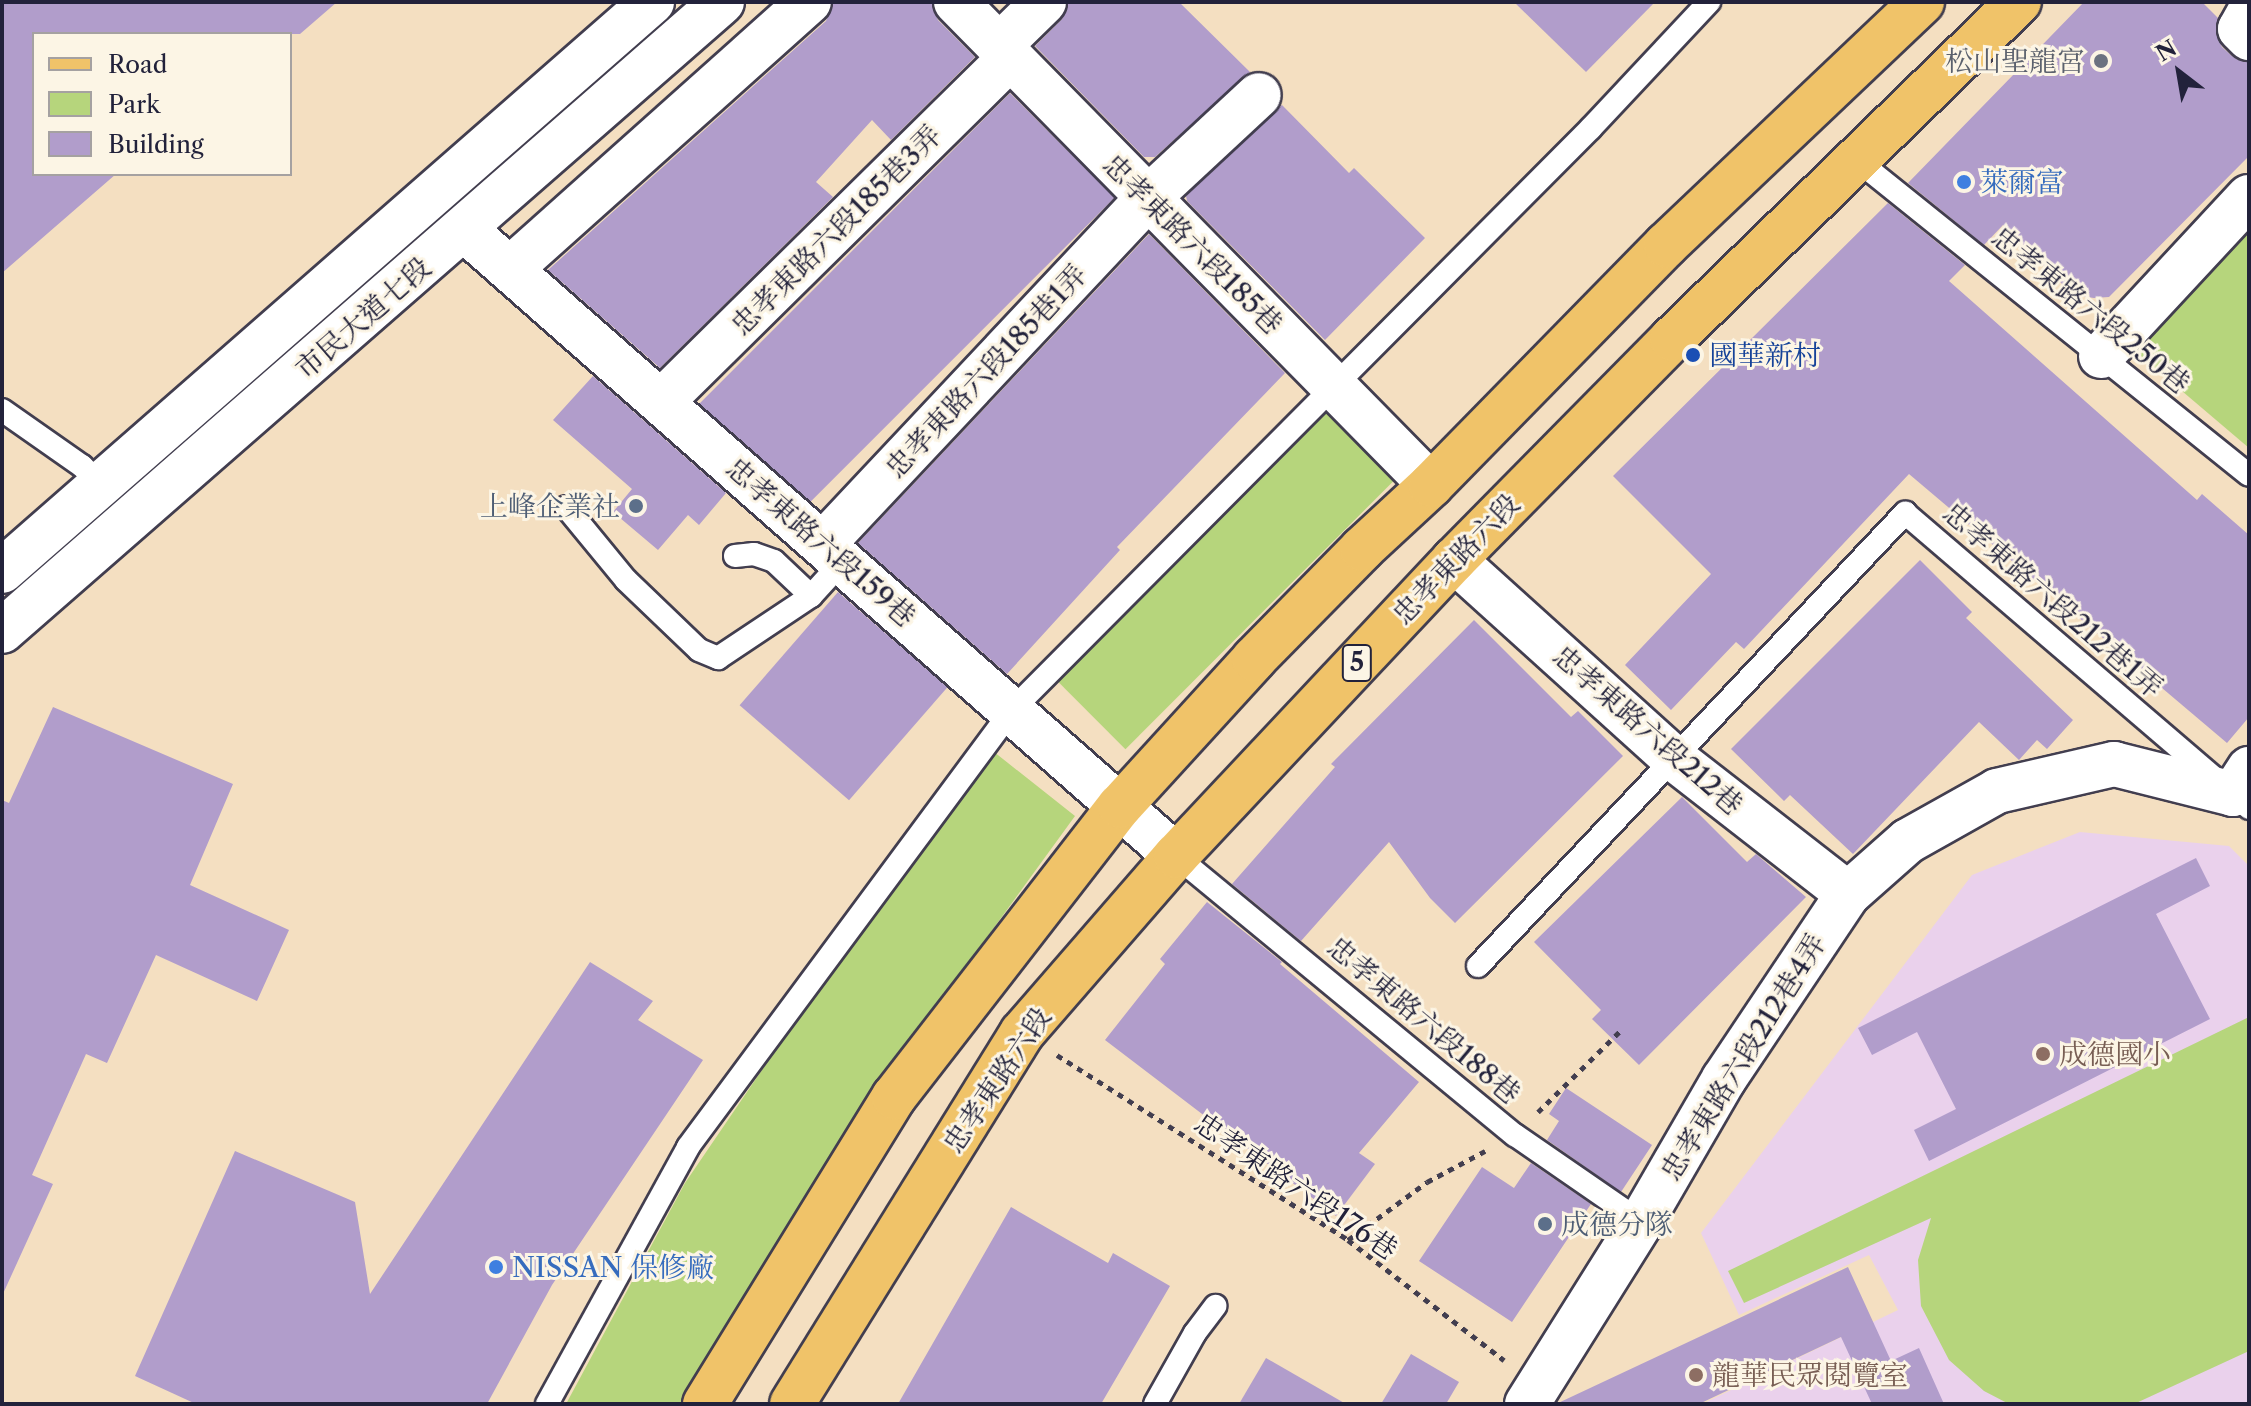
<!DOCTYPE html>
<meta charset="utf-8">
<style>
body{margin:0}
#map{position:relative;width:2251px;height:1406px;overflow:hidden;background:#f4dfc1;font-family:"Libre Caslon Text","Noto Serif TC",serif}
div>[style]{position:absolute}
.built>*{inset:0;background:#ead1ec}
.green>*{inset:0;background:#b6d57c;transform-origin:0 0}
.building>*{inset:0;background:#b19dcb;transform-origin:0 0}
.path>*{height:5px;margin-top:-2.5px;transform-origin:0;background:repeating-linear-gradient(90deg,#423e4f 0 6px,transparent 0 12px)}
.roads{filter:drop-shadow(2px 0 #423e4f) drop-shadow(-2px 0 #423e4f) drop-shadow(0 2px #423e4f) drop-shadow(0 -2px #423e4f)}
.service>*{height:22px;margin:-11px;padding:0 11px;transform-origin:11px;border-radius:11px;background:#fff}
.minor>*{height:44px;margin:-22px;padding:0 22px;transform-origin:22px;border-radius:22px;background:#fff}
.tertiary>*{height:44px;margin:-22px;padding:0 22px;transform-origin:22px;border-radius:22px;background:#fff}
.primary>*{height:44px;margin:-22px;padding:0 22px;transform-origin:22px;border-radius:22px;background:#f0c369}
.dots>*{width:22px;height:22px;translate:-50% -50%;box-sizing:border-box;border:4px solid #fcf5e5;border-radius:50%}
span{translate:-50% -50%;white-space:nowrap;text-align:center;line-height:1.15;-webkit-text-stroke:6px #fcf5e5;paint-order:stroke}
.shield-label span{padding:2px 6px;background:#fcf5e5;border:2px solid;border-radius:6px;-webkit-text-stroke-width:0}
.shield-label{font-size:26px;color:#22223b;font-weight:700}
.worship-label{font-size:28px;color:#5b616d}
.right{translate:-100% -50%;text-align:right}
.shop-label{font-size:28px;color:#366cbe}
.left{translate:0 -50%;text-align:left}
.street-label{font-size:28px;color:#22223b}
.transit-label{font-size:28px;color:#164399}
.service-label{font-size:28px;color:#4e5e75}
.education-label{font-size:28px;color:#785e54}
.frame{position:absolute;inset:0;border:4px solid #22223b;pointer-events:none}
.legend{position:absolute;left:32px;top:32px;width:260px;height:144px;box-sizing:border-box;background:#fcf5e5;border:2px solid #a5a1a1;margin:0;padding:10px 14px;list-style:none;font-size:24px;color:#22223b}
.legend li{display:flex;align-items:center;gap:16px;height:40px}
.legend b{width:40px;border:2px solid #a5a1a1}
.north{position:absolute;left:2139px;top:32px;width:80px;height:80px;-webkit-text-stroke:6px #fcf5e5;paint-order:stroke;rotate:329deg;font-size:22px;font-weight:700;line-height:32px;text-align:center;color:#22223b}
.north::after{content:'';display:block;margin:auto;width:28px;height:36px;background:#22223b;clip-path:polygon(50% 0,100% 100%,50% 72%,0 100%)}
</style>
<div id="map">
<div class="built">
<i style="clip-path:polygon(2080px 832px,2229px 846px,2249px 866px,2249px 1404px,1702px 1404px,1898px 1310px,1869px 1255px,1739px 1315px,1701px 1233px,1972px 875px)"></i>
</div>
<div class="green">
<i style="clip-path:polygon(2249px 218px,2249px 448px,2129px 346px)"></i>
<i style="left:1322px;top:397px;width:110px;height:388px;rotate:45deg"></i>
<i style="clip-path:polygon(984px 744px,1075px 816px,877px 1089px,686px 1404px,566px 1404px,685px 1183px)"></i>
<i style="clip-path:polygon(2249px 1017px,2249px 1351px,2134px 1404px,2009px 1404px,1984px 1391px,1949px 1360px,1921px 1306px,1918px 1260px,1931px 1218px,1744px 1303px,1728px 1271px)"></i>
</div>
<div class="building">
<i style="clip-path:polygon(2px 2px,337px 2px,300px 34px,34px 34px,34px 174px,116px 174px,2px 273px)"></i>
<i style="clip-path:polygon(833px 2px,932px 2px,938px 20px,975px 57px,891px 140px,872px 120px,816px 182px,833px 197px,660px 368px,548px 270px,826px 21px)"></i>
<i style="clip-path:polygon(1068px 2px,1179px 2px,1250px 72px,1155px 157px,1144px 157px,1035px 46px,1062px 19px)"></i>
<i style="clip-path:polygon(1514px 2px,1655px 2px,1586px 72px)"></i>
<i style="clip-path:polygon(2084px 2px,2202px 2px,2218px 18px,2216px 33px,2222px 47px,2232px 56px,2249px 62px,2249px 156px,2109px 297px,2094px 298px,2073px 295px,2003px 225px,1984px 245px,1908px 183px)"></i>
<i style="left:1010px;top:93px;width:148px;height:439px;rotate:45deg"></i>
<i style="clip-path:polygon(1282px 105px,1349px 173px,1354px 168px,1425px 238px,1325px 340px,1187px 201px,1186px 196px)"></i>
<i style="clip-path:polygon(1888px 203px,1965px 265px,1949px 281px,2197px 500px,2202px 494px,2249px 535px,2249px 717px,2227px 743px,1909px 474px,1744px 649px,1736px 642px,1671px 710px,1625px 665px,1711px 574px,1613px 476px)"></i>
<i style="clip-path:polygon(1149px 234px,1285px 373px,1117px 547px,1120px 550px,1007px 674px,858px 543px)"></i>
<i style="clip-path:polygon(593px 376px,726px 493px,699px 525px,688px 515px,658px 550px,613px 512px,632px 489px,553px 420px)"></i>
<i style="clip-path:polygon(1920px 560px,1972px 612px,1966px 618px,2073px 720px,2047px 749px,2037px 740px,2019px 760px,1979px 722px,1853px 854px,1790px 795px,1784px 801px,1731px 749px)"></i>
<i style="left:838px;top:592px;width:145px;height:150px;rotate:41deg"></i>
<i style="clip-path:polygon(1474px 620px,1571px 717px,1578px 711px,1623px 756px,1455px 923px,1430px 898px,1389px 842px,1301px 941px,1232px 884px,1335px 767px,1331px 764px)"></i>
<i style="clip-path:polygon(53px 707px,233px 784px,190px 885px,289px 930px,257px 1001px,156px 955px,107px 1063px,86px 1054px,32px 1175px,53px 1184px,2px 1296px,2px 800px,9px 803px)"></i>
<i style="clip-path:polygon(1682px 797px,1747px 862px,1756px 854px,1806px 897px,1639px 1065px,1592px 1019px,1601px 1010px,1534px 942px)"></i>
<i style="clip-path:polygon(2196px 858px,2210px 886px,2156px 914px,2210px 1019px,1929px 1161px,1914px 1130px,1956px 1109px,1917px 1032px,1872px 1055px,1858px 1028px)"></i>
<i style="clip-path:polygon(1207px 902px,1282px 962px,1280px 964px,1419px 1082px,1359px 1153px,1375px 1164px,1336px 1216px,1105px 1040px,1165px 964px,1160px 959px)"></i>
<i style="clip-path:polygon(590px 962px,653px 1001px,638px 1020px,703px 1060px,552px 1285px,487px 1404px,196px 1404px,135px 1376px,235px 1151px,355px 1202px,370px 1294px)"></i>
<i style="clip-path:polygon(1566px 1088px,1652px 1145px,1621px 1192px,1547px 1140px,1559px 1121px,1549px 1114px)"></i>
<i style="clip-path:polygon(1531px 1163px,1591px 1204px,1512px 1322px,1419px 1261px,1482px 1167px,1514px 1188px)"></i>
<i style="clip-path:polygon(1011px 1207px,1108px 1263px,1113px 1253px,1170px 1286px,1101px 1404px,898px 1404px)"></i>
<i style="clip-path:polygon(1848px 1267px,1891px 1361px,1919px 1348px,1944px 1404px,1872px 1404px,1841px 1337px,1699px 1404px,1556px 1404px)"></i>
<i style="clip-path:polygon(1411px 1354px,1459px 1382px,1446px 1404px,1381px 1404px)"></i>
<i style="clip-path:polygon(1266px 1358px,1346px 1404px,1239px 1404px)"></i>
</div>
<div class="path">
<i style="left:1057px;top:1055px;width:345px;rotate:32.4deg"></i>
<i style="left:1348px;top:1240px;width:197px;rotate:37.6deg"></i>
<i style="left:1538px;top:1112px;width:115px;rotate:-44.6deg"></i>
<i style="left:1348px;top:1240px;width:98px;rotate:-36.3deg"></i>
<i style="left:1427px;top:1182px;width:66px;rotate:-28.1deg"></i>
</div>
<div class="roads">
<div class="service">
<i style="left:1858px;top:161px;width:501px;rotate:38.77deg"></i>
<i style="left:2px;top:410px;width:98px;rotate:35deg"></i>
<i style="left:82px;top:466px;width:27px;rotate:45deg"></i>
<i style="left:566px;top:507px;width:94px;rotate:50.6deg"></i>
<i style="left:626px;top:580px;width:101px;rotate:43.8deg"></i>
<i style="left:699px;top:650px;width:21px;rotate:23deg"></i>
<i style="left:718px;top:658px;width:112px;rotate:-33.7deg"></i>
<i style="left:811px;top:596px;width:46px;rotate:-47.6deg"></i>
<i style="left:735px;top:556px;width:19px;rotate:-6deg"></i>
<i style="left:754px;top:554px;width:21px;rotate:19deg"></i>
<i style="left:774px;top:561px;width:51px;rotate:43.4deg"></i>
<i style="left:1176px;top:856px;width:439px;rotate:39.5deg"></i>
<i style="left:1515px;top:1135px;width:153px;rotate:34.6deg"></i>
<i style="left:1478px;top:966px;width:623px;rotate:-46.69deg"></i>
<i style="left:1905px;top:513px;width:453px;rotate:40.6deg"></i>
<i style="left:547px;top:1404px;width:293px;rotate:-61.2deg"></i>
<i style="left:688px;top:1147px;width:544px;rotate:-53.45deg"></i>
<i style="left:1012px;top:710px;width:821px;rotate:-45.15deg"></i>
<i style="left:1591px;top:128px;width:173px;rotate:-46.9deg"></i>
<i style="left:1155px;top:1404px;width:81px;rotate:-60.6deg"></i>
<i style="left:1195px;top:1333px;width:34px;rotate:-53deg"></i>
</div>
<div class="minor">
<i style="left:956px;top:2px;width:677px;rotate:45.48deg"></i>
<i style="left:2249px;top:13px;width:18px;rotate:119deg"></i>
<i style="left:2240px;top:29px;width:13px;rotate:45deg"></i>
<i style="left:999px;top:46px;width:63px;rotate:-44.4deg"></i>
<i style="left:465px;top:230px;width:947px;rotate:41.36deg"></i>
<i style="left:510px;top:269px;width:401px;rotate:-41.8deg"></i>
<i style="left:2101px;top:356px;width:217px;rotate:-47.1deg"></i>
<i style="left:661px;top:402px;width:490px;rotate:-44.6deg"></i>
<i style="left:823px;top:544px;width:475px;rotate:-46.8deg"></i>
<i style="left:1148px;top:198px;width:151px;rotate:-42.9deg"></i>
<i style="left:1454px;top:560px;width:294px;rotate:42.1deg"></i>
<i style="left:1672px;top:757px;width:223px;rotate:37.9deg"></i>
<i style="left:1527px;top:1404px;width:215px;rotate:-57.9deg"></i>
<i style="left:1641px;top:1222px;width:165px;rotate:-59.9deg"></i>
<i style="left:1724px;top:1079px;width:223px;rotate:-56.2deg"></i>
<i style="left:1848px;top:894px;width:80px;rotate:-41.5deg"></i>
<i style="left:1908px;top:841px;width:102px;rotate:-29.3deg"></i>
<i style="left:1997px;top:791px;width:120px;rotate:-13deg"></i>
<i style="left:2114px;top:764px;width:123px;rotate:14.1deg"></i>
<i style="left:2233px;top:794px;width:30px;rotate:-57deg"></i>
</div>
<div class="tertiary">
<i style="left:2px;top:571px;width:864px;rotate:-41.2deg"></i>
<i style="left:2px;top:631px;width:956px;rotate:-41.14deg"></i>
</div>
<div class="primary">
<i style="left:705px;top:1404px;width:361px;rotate:-58.4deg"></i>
<i style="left:894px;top:1097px;width:368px;rotate:-52.2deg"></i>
<i style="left:1120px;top:806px;width:199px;rotate:-47.6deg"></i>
<i style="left:1254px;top:659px;width:154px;rotate:-45.5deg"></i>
<i style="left:1362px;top:549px;width:94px;rotate:-42.8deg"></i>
<i style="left:1431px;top:485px;width:336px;rotate:-45.6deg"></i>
<i style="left:1666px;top:245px;width:353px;rotate:-43.5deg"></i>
<i style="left:792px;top:1404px;width:437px;rotate:-58.2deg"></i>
<i style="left:1022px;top:1033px;width:235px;rotate:-49deg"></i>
<i style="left:1176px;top:856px;width:406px;rotate:-46.8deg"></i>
<i style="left:1454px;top:560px;width:310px;rotate:-45.4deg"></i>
<i style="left:1672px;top:339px;width:484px;rotate:-44.2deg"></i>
</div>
</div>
<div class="dots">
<i style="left:2101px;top:61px;background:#6b7280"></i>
<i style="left:1964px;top:182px;background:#3f7fe0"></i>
<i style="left:1693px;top:355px;background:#1a4fb4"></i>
<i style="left:636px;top:506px;background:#5c6f8a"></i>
<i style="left:2043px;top:1054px;background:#8d6e63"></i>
<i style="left:1545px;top:1224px;background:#5c6f8a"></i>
<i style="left:496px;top:1267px;background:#3f7fe0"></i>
<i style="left:1696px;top:1375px;background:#8d6e63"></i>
</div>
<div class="shield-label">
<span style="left:1357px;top:663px">5</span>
</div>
<div class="worship-label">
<span class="right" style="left:2085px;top:61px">松山聖龍宮</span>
</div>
<div class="shop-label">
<span class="left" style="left:1980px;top:182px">萊爾富</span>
<span class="left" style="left:512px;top:1267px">NISSAN 保修廠</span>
</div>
<div class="street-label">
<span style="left:836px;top:230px;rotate:-45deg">忠孝東路六段185巷3弄</span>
<span style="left:1193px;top:244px;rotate:45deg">忠孝東路六段185巷</span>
<span style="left:2091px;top:310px;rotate:39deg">忠孝東路六段250巷</span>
<span style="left:363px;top:318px;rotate:-41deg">市民大道七段</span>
<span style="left:986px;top:371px;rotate:-47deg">忠孝東路六段185巷1弄</span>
<span style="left:821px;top:542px;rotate:41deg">忠孝東路六段159巷</span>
<span style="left:1456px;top:559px;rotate:-46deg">忠孝東路六段</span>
<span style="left:2053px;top:600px;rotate:41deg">忠孝東路六段212巷1弄</span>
<span style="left:1648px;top:730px;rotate:41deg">忠孝東路六段212巷</span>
<span style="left:1424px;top:1020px;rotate:40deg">忠孝東路六段188巷</span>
<span style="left:1743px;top:1057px;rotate:-58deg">忠孝東路六段212巷4弄</span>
<span style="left:997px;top:1080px;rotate:-56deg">忠孝東路六段</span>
<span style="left:1296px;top:1186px;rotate:34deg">忠孝東路六段176巷</span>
</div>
<div class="transit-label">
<span class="left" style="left:1709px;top:355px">國華新村</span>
</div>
<div class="service-label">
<span class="right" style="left:620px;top:506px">上峰企業社</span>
<span class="left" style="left:1561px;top:1224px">成德分隊</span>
</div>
<div class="education-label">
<span class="left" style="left:2059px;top:1054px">成德國小</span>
<span class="left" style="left:1712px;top:1375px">龍華民眾閱覽室</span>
</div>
<div class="frame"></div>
<ul class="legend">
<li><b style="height:10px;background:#f0c369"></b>Road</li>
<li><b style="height:22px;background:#b6d57c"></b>Park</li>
<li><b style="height:22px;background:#b19dcb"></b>Building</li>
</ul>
<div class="north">N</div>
</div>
